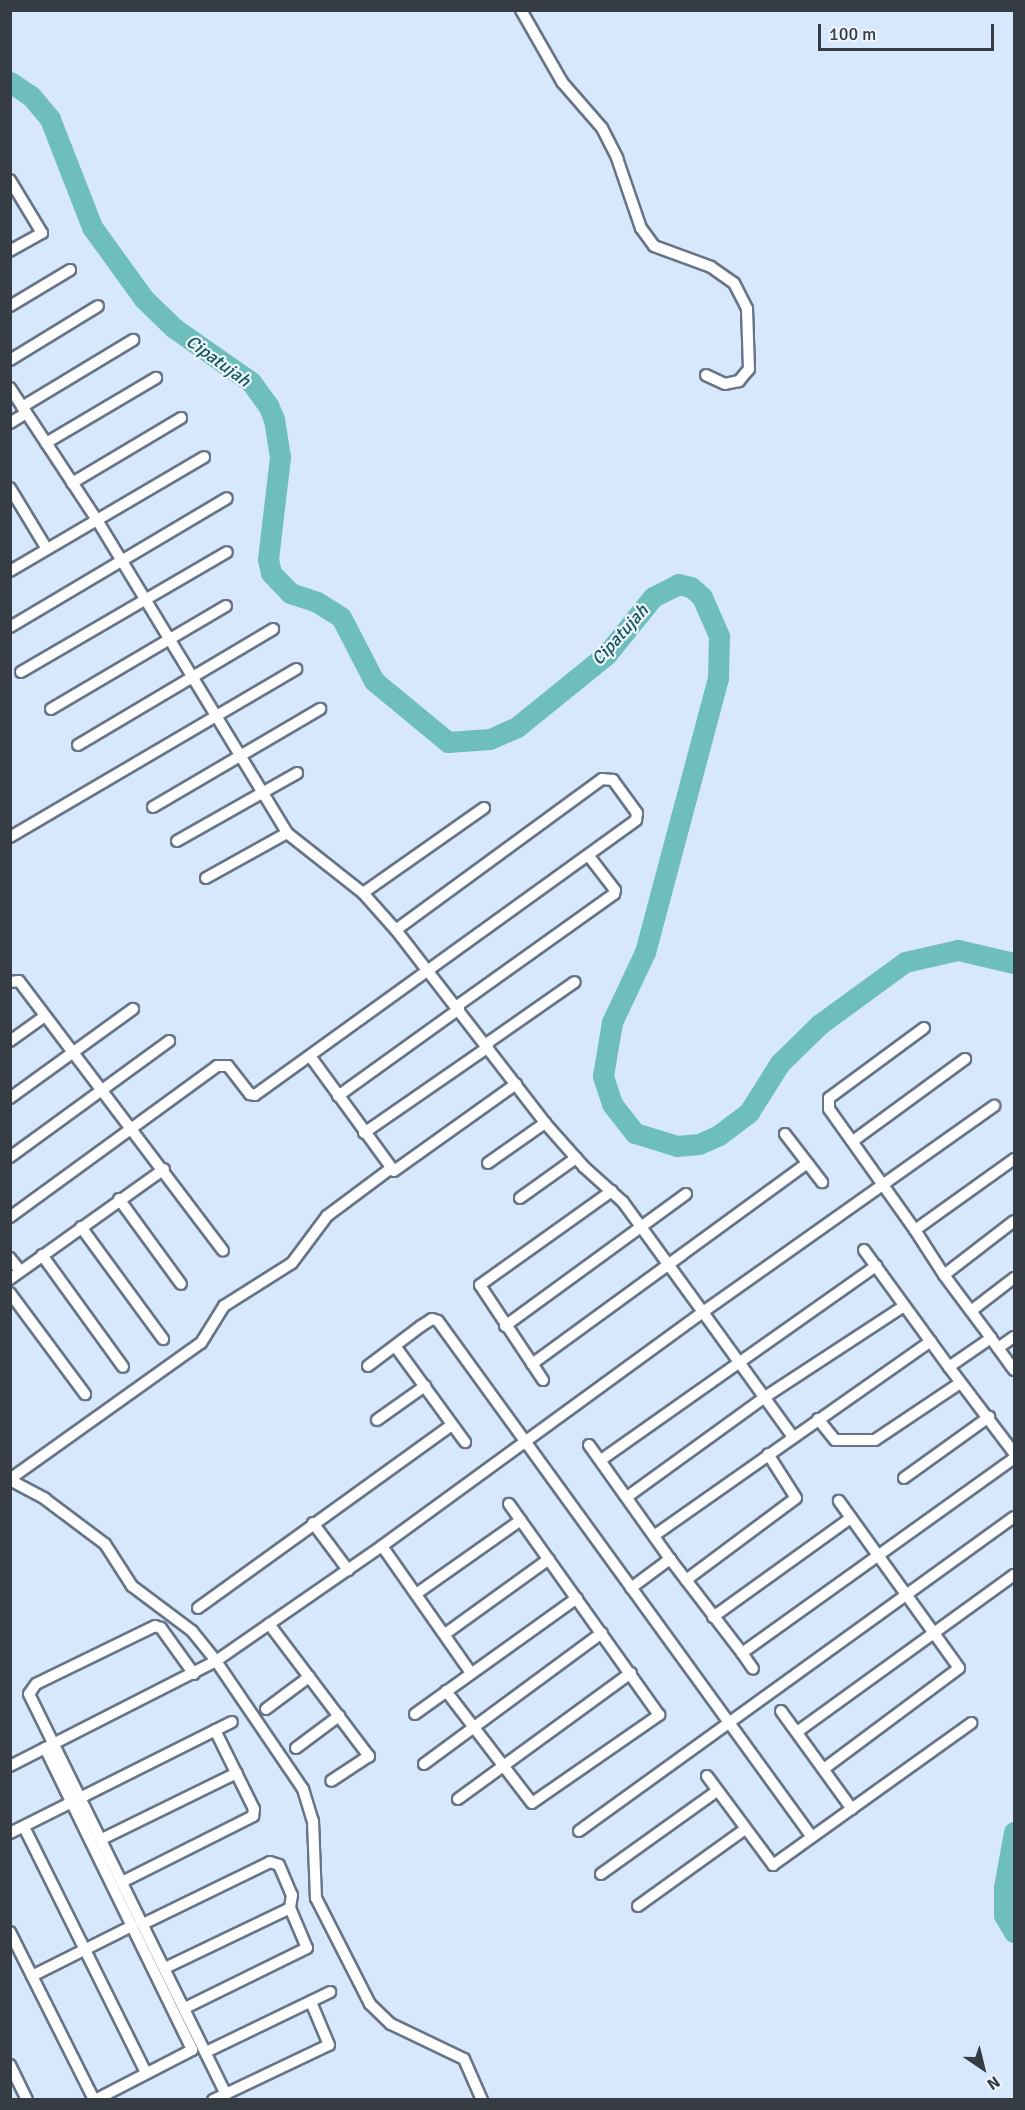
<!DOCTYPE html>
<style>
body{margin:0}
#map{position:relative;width:1025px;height:2110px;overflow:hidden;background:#d7e8fd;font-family:Signika,sans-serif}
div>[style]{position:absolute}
.river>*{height:21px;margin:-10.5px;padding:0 10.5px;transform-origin:10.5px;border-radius:10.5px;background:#6ebfbb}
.roads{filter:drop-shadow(2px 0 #667587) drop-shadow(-2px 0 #667587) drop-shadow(0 2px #667587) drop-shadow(0 -2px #667587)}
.street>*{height:10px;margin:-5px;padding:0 5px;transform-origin:5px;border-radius:5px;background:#fff}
span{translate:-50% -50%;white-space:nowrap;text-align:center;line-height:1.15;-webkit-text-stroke:4.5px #edf4fd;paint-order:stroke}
.water-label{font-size:18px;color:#145957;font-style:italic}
.frame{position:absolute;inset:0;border:12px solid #353c44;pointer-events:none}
.north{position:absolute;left:953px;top:2038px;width:60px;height:60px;-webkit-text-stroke:4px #edf4fd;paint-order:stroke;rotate:145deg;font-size:16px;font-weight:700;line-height:24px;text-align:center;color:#353c44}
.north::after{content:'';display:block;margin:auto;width:21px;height:27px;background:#353c44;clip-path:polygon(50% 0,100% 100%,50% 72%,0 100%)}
.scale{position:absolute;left:818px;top:24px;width:176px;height:27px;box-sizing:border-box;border:3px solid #353c44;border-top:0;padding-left:8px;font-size:18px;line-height:21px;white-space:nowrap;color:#353c44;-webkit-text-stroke:4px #edf4fd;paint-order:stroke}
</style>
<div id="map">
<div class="river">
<i style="left:10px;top:82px;width:25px;rotate:34deg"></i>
<i style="left:31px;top:96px;width:30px;rotate:50deg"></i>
<i style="left:50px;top:119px;width:116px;rotate:68.7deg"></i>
<i style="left:92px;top:227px;width:89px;rotate:54.2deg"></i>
<i style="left:144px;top:299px;width:42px;rotate:44deg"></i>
<i style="left:174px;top:328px;width:94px;rotate:35deg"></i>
<i style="left:251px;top:382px;width:29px;rotate:54deg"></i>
<i style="left:268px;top:405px;width:15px;rotate:67deg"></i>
<i style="left:274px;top:419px;width:38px;rotate:81deg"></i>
<i style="left:280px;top:457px;width:103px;rotate:96.7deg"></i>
<i style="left:268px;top:559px;width:14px;rotate:78deg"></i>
<i style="left:271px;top:573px;width:28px;rotate:46deg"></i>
<i style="left:290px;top:593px;width:28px;rotate:18deg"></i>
<i style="left:317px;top:602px;width:28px;rotate:32deg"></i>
<i style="left:341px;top:617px;width:72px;rotate:62.7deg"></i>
<i style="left:374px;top:681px;width:96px;rotate:39.5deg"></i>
<i style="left:448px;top:742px;width:42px;rotate:-4.1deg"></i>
<i style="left:490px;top:739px;width:30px;rotate:-24deg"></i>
<i style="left:517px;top:727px;width:116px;rotate:-39deg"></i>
<i style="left:607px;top:654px;width:73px;rotate:-51.1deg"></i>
<i style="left:653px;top:597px;width:28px;rotate:-27deg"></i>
<i style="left:678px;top:584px;width:13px;rotate:13deg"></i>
<i style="left:691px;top:587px;width:15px;rotate:42deg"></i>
<i style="left:702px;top:597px;width:43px;rotate:66.4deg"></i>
<i style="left:719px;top:636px;width:42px;rotate:91.4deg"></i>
<i style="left:718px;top:678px;width:284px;rotate:104.9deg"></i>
<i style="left:645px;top:952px;width:77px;rotate:115.2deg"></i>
<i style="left:612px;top:1022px;width:55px;rotate:99.5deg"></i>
<i style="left:603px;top:1076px;width:29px;rotate:72deg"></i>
<i style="left:612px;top:1104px;width:37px;rotate:52deg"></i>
<i style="left:635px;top:1133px;width:44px;rotate:17.2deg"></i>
<i style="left:677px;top:1146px;width:22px;rotate:-5deg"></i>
<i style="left:699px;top:1144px;width:22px;rotate:-24deg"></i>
<i style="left:719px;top:1135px;width:38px;rotate:-37deg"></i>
<i style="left:749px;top:1112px;width:58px;rotate:-57.7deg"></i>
<i style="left:780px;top:1063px;width:56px;rotate:-44.3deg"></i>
<i style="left:820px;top:1024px;width:105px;rotate:-36.1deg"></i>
<i style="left:905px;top:962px;width:54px;rotate:-12.8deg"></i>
<i style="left:958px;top:950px;width:57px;rotate:13.1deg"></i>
<i style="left:1014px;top:1832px;width:56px;rotate:100.3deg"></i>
<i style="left:1004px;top:1887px;width:28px;rotate:90deg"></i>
<i style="left:1004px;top:1915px;width:20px;rotate:60deg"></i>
</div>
<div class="roads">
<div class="street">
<i style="left:521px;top:10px;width:83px;rotate:60.3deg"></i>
<i style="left:562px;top:82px;width:61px;rotate:49deg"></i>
<i style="left:602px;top:128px;width:34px;rotate:63deg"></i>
<i style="left:617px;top:158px;width:74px;rotate:71.1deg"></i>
<i style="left:641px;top:228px;width:22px;rotate:54deg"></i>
<i style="left:654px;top:246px;width:61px;rotate:20.2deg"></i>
<i style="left:711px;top:267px;width:28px;rotate:35deg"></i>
<i style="left:734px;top:283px;width:29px;rotate:63deg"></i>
<i style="left:747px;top:309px;width:60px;rotate:88.1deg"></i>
<i style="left:749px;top:369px;width:16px;rotate:130deg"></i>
<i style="left:739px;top:381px;width:14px;rotate:168deg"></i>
<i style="left:725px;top:384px;width:21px;rotate:-155deg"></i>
<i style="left:10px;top:180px;width:62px;rotate:58.9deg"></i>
<i style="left:42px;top:233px;width:37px;rotate:151deg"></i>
<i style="left:10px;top:306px;width:70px;rotate:-31deg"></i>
<i style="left:10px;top:360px;width:103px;rotate:-31.5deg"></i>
<i style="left:10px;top:388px;width:158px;rotate:56.6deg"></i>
<i style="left:97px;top:520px;width:366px;rotate:58.7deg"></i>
<i style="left:287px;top:833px;width:97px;rotate:38.3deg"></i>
<i style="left:363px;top:893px;width:50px;rotate:48.3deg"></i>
<i style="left:396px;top:930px;width:244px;rotate:52.3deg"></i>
<i style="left:545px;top:1123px;width:59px;rotate:48.4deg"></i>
<i style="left:584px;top:1167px;width:52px;rotate:41.9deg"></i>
<i style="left:623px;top:1202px;width:136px;rotate:54deg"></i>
<i style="left:703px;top:1312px;width:397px;rotate:143.9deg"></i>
<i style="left:382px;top:1546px;width:202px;rotate:145.3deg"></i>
<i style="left:216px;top:1661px;width:231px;rotate:153deg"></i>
<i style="left:22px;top:407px;width:130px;rotate:-31.1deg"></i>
<i style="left:10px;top:423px;width:19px;rotate:-32deg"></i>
<i style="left:46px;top:443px;width:128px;rotate:-30.6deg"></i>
<i style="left:72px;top:483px;width:127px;rotate:-30.8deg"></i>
<i style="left:10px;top:488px;width:71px;rotate:58.8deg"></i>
<i style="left:10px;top:571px;width:225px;rotate:-30.4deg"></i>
<i style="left:10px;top:627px;width:252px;rotate:-30.7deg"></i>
<i style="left:21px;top:672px;width:238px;rotate:-30.2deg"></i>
<i style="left:51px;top:709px;width:203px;rotate:-30.5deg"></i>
<i style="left:78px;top:745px;width:227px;rotate:-30.7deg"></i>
<i style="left:153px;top:807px;width:194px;rotate:-30.4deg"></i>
<i style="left:10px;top:837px;width:332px;rotate:-30.4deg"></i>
<i style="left:177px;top:841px;width:138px;rotate:-29.5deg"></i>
<i style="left:206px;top:878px;width:93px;rotate:-29.1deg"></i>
<i style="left:363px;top:893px;width:148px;rotate:-35.1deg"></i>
<i style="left:10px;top:982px;width:9px;rotate:-6deg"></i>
<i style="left:19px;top:981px;width:338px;rotate:52.9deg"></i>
<i style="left:457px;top:1006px;width:193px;rotate:-35.5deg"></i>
<i style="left:614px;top:894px;width:4px;rotate:-76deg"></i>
<i style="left:615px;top:890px;width:44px;rotate:-127.6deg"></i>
<i style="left:924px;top:1028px;width:118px;rotate:143.6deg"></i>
<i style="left:829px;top:1098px;width:11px;rotate:90deg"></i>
<i style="left:829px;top:1109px;width:148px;rotate:54.6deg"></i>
<i style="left:915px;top:1230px;width:122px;rotate:-35.6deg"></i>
<i style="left:10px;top:1041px;width:43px;rotate:-35.5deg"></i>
<i style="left:486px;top:1044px;width:108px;rotate:-34.9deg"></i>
<i style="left:310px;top:1056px;width:142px;rotate:53.9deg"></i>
<i style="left:394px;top:1171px;width:150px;rotate:-35.5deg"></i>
<i style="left:338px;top:1096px;width:149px;rotate:-35.7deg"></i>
<i style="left:10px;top:1098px;width:152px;rotate:-35.9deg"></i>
<i style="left:364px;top:1133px;width:151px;rotate:-34.7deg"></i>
<i style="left:785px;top:1134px;width:61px;rotate:52.4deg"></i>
<i style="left:853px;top:1141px;width:139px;rotate:-36.2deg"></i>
<i style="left:10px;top:1157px;width:197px;rotate:-36.1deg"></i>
<i style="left:488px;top:1163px;width:70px;rotate:-35.1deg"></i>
<i style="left:520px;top:1198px;width:69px;rotate:-35.5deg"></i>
<i style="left:119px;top:1199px;width:105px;rotate:53.9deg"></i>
<i style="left:10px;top:1217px;width:256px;rotate:-36.1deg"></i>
<i style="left:217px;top:1066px;width:11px"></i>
<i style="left:228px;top:1066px;width:36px;rotate:52deg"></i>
<i style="left:250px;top:1094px;width:5px;rotate:11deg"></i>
<i style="left:255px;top:1095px;width:470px;rotate:-35.8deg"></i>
<i style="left:636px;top:820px;width:7px;rotate:-82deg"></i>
<i style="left:637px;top:813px;width:41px;rotate:-126deg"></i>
<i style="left:613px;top:780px;width:11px;rotate:-175deg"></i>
<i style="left:602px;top:779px;width:255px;rotate:143.8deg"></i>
<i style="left:81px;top:1227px;width:139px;rotate:53.8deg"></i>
<i style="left:915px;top:1230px;width:54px;rotate:57.2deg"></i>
<i style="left:944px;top:1275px;width:88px;rotate:-37.6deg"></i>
<i style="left:864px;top:1250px;width:145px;rotate:54deg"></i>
<i style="left:42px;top:1255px;width:138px;rotate:54.1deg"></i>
<i style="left:10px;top:1258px;width:16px;rotate:52deg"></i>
<i style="left:944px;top:1275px;width:79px;rotate:53.3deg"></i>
<i style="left:10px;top:1279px;width:189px;rotate:-35.5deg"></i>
<i style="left:10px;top:1293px;width:126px;rotate:53.4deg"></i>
<i style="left:971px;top:1311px;width:54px;rotate:-37.5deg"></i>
<i style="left:505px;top:1326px;width:224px;rotate:-36.1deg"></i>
<i style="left:395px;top:1346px;width:119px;rotate:53.9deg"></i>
<i style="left:998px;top:1348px;width:19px;rotate:-35deg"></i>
<i style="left:532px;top:1364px;width:341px;rotate:-36.1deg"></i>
<i style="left:368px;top:1366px;width:66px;rotate:-37deg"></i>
<i style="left:421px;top:1326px;width:13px;rotate:-32deg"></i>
<i style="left:432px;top:1319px;width:6px;rotate:18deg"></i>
<i style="left:438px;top:1321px;width:637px;rotate:54.07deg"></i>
<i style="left:1014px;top:1370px;width:39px;rotate:-126deg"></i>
<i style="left:991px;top:1338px;width:51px;rotate:145.4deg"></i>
<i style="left:949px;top:1367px;width:108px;rotate:52.9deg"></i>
<i style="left:543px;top:1380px;width:114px;rotate:-123.6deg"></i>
<i style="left:480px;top:1285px;width:162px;rotate:-35.5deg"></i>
<i style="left:818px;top:1419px;width:27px;rotate:51deg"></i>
<i style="left:835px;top:1440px;width:40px"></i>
<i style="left:875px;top:1440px;width:102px;rotate:-33.8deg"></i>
<i style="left:377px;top:1420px;width:59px;rotate:-35.3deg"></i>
<i style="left:793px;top:1437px;width:154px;rotate:-125.8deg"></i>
<i style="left:703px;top:1312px;width:357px;rotate:-35.3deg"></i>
<i style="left:589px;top:1445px;width:140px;rotate:54.6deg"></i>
<i style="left:601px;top:1460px;width:337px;rotate:-35.2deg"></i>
<i style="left:904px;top:1478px;width:105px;rotate:-35.7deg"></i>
<i style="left:10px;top:1479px;width:234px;rotate:-35.5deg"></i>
<i style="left:201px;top:1343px;width:44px;rotate:-58.1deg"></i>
<i style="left:224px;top:1306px;width:80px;rotate:-32.3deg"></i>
<i style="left:292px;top:1263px;width:59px;rotate:-53.3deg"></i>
<i style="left:327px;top:1216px;width:79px;rotate:-36.7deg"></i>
<i style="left:10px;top:1480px;width:40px;rotate:28deg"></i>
<i style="left:45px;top:1499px;width:75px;rotate:36.9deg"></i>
<i style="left:105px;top:1544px;width:50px;rotate:57.3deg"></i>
<i style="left:132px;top:1586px;width:75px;rotate:36.9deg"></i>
<i style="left:192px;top:1631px;width:38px;rotate:51deg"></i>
<i style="left:216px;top:1661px;width:155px;rotate:55.8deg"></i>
<i style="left:303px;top:1789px;width:34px;rotate:73deg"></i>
<i style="left:313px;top:1821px;width:77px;rotate:87.8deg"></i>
<i style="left:316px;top:1898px;width:119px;rotate:63deg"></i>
<i style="left:370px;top:2004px;width:29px;rotate:44deg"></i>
<i style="left:391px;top:2024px;width:81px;rotate:25.6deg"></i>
<i style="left:464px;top:2059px;width:45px;rotate:66.3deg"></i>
<i style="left:627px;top:1497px;width:170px;rotate:-35.9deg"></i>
<i style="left:765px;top:1397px;width:166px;rotate:-33.2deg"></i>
<i style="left:313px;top:1523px;width:59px;rotate:53.3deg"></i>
<i style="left:655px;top:1535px;width:337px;rotate:-35.1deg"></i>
<i style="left:382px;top:1546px;width:155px;rotate:55deg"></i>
<i style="left:686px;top:1580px;width:137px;rotate:-36.7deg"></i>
<i style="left:796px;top:1498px;width:52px;rotate:-122.5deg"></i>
<i style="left:631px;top:1588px;width:49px;rotate:-36.6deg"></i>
<i style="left:670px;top:1559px;width:118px;rotate:52.5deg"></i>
<i style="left:742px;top:1653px;width:335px;rotate:-35.6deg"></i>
<i style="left:416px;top:1594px;width:128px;rotate:-35.2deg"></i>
<i style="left:198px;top:1608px;width:313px;rotate:-35.8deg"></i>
<i style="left:713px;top:1617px;width:170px;rotate:-35.7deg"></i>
<i style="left:269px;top:1624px;width:166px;rotate:52.9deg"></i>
<i style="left:369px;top:1756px;width:45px;rotate:146.7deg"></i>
<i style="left:445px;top:1634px;width:128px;rotate:-35.8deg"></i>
<i style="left:742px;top:1653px;width:19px;rotate:55deg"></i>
<i style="left:194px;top:1674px;width:57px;rotate:-125.7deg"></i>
<i style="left:161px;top:1628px;width:6px;rotate:-162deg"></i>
<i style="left:155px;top:1626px;width:132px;rotate:154deg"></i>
<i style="left:36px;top:1684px;width:12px;rotate:125deg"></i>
<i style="left:29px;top:1694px;width:446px;rotate:63.8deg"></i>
<i style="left:446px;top:1691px;width:141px;rotate:52.5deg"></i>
<i style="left:532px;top:1803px;width:155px;rotate:-34.7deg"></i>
<i style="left:659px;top:1715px;width:259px;rotate:-125.4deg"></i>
<i style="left:266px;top:1709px;width:54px;rotate:-36.7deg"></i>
<i style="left:781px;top:1711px;width:121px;rotate:54.1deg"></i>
<i style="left:415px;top:1714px;width:199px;rotate:-35.6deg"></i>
<i style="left:797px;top:1732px;width:268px;rotate:-35.9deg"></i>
<i style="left:45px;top:1748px;width:336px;rotate:64deg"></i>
<i style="left:192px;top:2050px;width:109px;rotate:152.7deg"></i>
<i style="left:296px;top:1748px;width:54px;rotate:-36.7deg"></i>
<i style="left:424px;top:1764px;width:221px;rotate:-36.4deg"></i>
<i style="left:825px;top:1768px;width:167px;rotate:-36.7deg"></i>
<i style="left:959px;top:1668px;width:206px;rotate:-125.7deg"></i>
<i style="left:707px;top:1776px;width:111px;rotate:53.4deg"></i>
<i style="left:773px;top:1865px;width:244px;rotate:-35.6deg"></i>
<i style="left:458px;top:1799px;width:214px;rotate:-36.1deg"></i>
<i style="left:24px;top:1827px;width:275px;rotate:63.6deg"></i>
<i style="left:579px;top:1831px;width:536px;rotate:-35.82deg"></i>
<i style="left:10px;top:1833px;width:248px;rotate:-26.6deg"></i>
<i style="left:102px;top:1839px;width:150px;rotate:-26.1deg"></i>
<i style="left:601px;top:1874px;width:143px;rotate:-35.6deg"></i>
<i style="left:122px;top:1882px;width:147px;rotate:-26.7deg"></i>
<i style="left:253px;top:1816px;width:7px;rotate:-82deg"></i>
<i style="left:254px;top:1809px;width:88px;rotate:-116.3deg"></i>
<i style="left:638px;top:1906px;width:132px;rotate:-35.7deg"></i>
<i style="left:143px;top:1924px;width:141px;rotate:-26deg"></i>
<i style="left:270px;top:1862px;width:9px;rotate:18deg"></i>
<i style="left:279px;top:1865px;width:33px;rotate:67deg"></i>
<i style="left:292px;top:1895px;width:13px;rotate:99deg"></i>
<i style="left:290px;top:1908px;width:43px;rotate:67deg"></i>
<i style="left:307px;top:1948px;width:136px;rotate:153.8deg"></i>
<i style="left:10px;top:1932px;width:188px;rotate:63.4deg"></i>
<i style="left:165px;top:1968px;width:139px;rotate:-25.6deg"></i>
<i style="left:32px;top:1976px;width:112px;rotate:-26.6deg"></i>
<i style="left:206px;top:2052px;width:138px;rotate:-25.8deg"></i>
<i style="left:10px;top:2065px;width:39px;rotate:64deg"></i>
<i style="left:213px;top:2100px;width:128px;rotate:-25.4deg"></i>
<i style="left:329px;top:2045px;width:47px;rotate:-112.7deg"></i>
</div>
</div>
<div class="water-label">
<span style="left:218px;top:361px;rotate:36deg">Cipatujah</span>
<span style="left:620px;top:635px;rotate:-48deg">Cipatujah</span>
</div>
<div class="frame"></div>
<div class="north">N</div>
<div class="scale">100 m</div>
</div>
